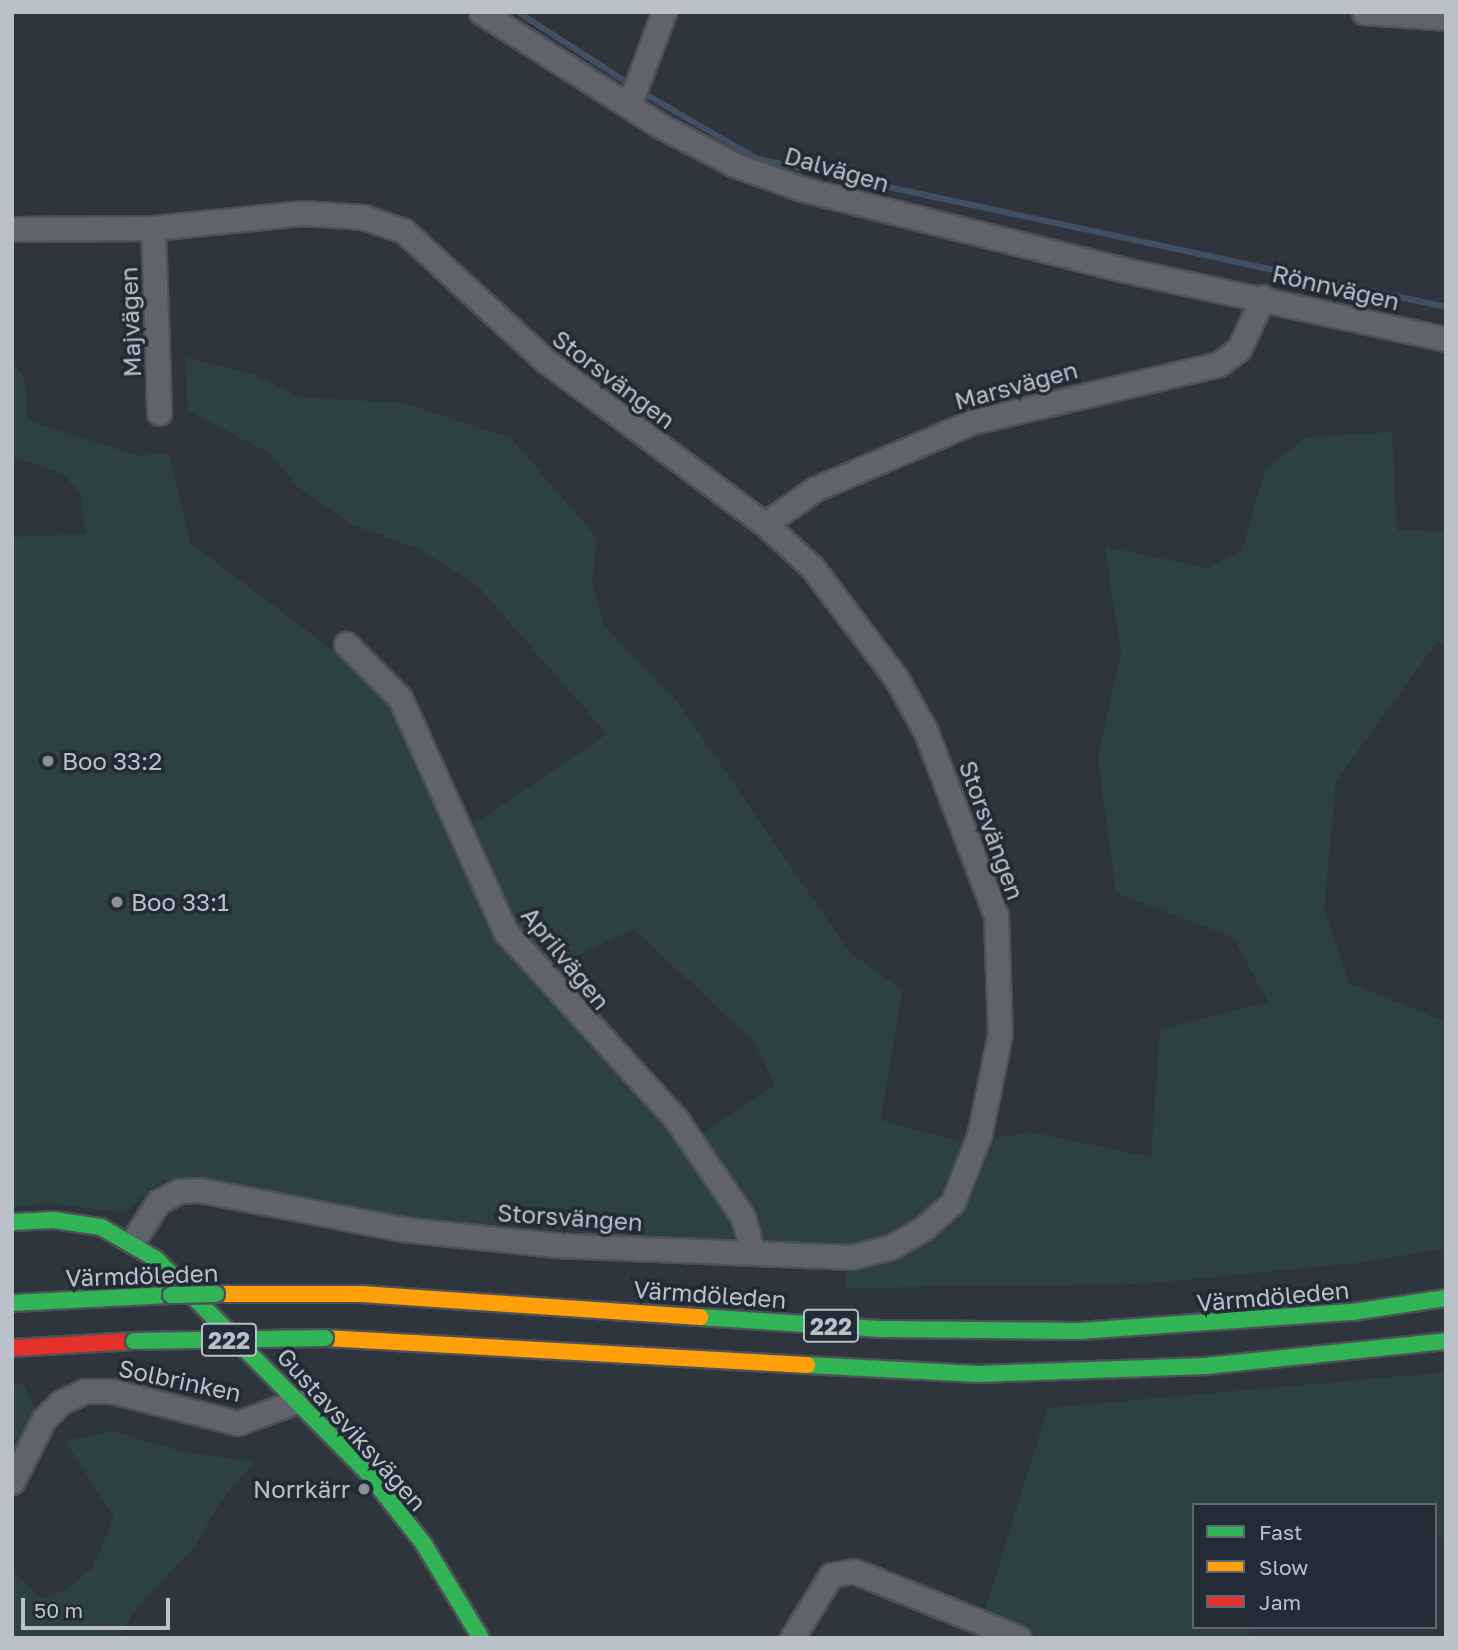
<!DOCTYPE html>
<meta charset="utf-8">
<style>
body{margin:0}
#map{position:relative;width:1458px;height:1650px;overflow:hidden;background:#2f353c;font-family:"Golos Text",sans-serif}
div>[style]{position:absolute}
.green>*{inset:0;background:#2d4042}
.stream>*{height:6px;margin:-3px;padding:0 3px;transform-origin:3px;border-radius:3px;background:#3f5064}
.roads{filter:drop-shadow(2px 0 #4d5156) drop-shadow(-2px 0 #4d5156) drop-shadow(0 2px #4d5156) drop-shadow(0 -2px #4d5156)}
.street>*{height:23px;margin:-11.5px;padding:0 11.5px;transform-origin:11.5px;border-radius:11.5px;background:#60636a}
.fast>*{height:16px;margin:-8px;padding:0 8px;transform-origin:8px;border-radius:8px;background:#30b455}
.slow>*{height:16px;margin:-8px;padding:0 8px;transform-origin:8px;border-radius:8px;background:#ff9f0a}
.jam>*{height:16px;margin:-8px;padding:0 8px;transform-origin:8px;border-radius:8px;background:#e5322d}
.bridges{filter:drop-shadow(2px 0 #4c5157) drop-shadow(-2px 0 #4c5157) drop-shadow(0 2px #4c5157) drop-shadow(0 -2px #4c5157)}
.fast-bridge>*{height:16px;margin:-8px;padding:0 8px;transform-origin:8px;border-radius:8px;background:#30b455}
.dots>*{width:19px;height:19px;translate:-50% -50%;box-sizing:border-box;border:4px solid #222b36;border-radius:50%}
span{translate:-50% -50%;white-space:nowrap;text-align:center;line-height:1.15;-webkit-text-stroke:7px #222b36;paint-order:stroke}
.shield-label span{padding:2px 5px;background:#222b36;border:2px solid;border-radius:5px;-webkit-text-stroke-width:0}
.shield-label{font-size:23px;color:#bbc1cb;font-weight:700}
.street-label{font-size:24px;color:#bbc1cb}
.poi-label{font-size:24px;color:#bbc1cb}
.left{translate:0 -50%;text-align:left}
.right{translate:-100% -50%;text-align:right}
.frame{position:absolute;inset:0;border:14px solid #bbc1cb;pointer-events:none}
.legend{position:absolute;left:1192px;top:1503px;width:245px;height:126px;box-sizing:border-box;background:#222b36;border:2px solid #5f6772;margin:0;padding:9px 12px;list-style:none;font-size:21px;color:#bbc1cb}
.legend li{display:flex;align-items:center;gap:14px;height:35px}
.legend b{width:35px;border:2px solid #5f6772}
.scale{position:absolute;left:21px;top:1598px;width:149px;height:32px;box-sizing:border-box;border:4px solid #bbc1cb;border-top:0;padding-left:9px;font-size:21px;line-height:24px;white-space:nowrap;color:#bbc1cb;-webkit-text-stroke:5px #222b36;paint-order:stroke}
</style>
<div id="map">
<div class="green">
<i style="clip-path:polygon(12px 356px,25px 381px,28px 420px,138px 456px,169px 453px,190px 543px,367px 676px,405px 732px,492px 930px,532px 983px,675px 1134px,736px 1224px,729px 1245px,411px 1218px,203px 1179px,162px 1180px,124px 1213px,46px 1203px,12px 1208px,12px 537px,86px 534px,80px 493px,64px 475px,12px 456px)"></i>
<i style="clip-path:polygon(185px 358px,252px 374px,299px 397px,403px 403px,511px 438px,597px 538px,592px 584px,605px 627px,677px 701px,850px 953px,902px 989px,881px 1120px,962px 1142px,952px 1187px,935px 1208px,898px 1237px,850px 1249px,759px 1239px,744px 1202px,701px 1135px,775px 1085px,755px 1043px,634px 929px,551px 967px,514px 928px,468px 828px,607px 734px,478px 586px,419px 549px,353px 525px,298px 487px,268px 452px,188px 411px)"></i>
<i style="clip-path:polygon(1392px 432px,1397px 530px,1446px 532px,1446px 644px,1437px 642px,1336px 781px,1324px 909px,1349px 983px,1446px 1022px,1446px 1248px,1358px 1263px,1141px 1284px,845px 1288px,847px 1270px,885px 1260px,943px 1232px,965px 1210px,996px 1138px,1029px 1132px,1151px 1157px,1160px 1030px,1268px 1002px,1233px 937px,1116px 893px,1098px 757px,1121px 653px,1105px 547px,1208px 568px,1242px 550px,1265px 470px,1306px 437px)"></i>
<i style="clip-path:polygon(1446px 1372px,1446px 1538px,1435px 1536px,1435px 1505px,1194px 1505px,1194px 1627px,1251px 1627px,1247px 1638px,1041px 1638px,984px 1613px,1048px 1408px)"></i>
<i style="clip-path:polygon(23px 1384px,39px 1415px,12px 1457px,12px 1385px)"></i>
<i style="clip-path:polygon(112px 1431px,180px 1451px,254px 1462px,220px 1502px,196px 1545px,135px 1610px,118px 1638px,12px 1638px,12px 1570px,41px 1599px,67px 1589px,93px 1567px,114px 1517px,65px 1441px)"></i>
</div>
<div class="stream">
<i style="left:518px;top:12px;width:135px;rotate:32.9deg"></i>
<i style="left:640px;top:91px;width:136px;rotate:30deg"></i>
<i style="left:758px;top:159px;width:704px;rotate:12.14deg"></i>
</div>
<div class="roads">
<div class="street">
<i style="left:481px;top:12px;width:211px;rotate:32.4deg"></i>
<i style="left:659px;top:125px;width:86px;rotate:27.8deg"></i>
<i style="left:735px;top:165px;width:71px;rotate:19.7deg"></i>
<i style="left:802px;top:189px;width:332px;rotate:14.1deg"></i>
<i style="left:1124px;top:270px;width:329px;rotate:12.1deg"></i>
<i style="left:1364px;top:12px;width:82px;rotate:4.2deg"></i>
<i style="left:630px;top:103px;width:97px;rotate:-69.5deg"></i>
<i style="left:153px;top:228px;width:185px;rotate:88.1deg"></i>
<i style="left:12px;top:229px;width:141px;rotate:-0.4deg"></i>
<i style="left:153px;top:228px;width:151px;rotate:-5.7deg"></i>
<i style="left:303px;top:213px;width:60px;rotate:3.8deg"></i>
<i style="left:363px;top:217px;width:43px;rotate:18.9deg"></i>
<i style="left:404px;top:231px;width:193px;rotate:42.5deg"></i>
<i style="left:546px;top:361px;width:273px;rotate:36.7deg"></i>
<i style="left:765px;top:524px;width:64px;rotate:42.5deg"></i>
<i style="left:812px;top:567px;width:139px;rotate:52.9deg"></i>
<i style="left:896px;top:678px;width:62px;rotate:60.9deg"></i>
<i style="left:926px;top:732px;width:196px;rotate:69.1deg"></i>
<i style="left:996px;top:915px;width:119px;rotate:88.1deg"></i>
<i style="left:1000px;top:1034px;width:104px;rotate:101.6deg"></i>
<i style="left:979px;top:1136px;width:71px;rotate:111.5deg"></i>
<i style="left:953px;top:1202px;width:39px;rotate:138deg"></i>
<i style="left:924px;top:1228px;width:38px;rotate:150deg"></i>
<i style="left:891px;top:1247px;width:40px;rotate:165.6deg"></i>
<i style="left:852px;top:1257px;width:296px;rotate:-177.7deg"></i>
<i style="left:556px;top:1245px;width:155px;rotate:-174.1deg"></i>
<i style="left:402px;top:1229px;width:206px;rotate:-169.1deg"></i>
<i style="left:200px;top:1190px;width:21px;rotate:177deg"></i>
<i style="left:179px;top:1191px;width:24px;rotate:152deg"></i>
<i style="left:158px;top:1202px;width:46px;rotate:122.7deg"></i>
<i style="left:765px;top:524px;width:61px;rotate:-35deg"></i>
<i style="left:815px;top:489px;width:171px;rotate:-23.1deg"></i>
<i style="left:972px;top:422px;width:254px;rotate:-13.2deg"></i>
<i style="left:1219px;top:364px;width:25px;rotate:-37deg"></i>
<i style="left:1239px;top:349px;width:57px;rotate:-65.2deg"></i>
<i style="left:346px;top:644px;width:76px;rotate:45deg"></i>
<i style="left:400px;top:698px;width:256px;rotate:65.7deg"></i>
<i style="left:505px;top:931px;width:254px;rotate:47.7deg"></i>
<i style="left:676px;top:1119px;width:119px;rotate:55.6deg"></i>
<i style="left:743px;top:1217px;width:35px;rotate:75deg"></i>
<i style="left:12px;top:1482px;width:71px;rotate:-63.1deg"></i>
<i style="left:44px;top:1419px;width:24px;rotate:-45deg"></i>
<i style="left:61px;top:1402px;width:26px;rotate:-25deg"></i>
<i style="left:85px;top:1391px;width:27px"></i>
<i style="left:112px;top:1391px;width:130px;rotate:14.3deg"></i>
<i style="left:238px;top:1423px;width:63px;rotate:-20.4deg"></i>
<i style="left:792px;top:1638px;width:74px;rotate:-58.2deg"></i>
<i style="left:831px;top:1575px;width:23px;rotate:-10deg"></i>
<i style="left:854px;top:1571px;width:178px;rotate:22.1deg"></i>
</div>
<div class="fast">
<i style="left:12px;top:1222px;width:42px;rotate:-2.7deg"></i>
<i style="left:54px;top:1220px;width:48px;rotate:8.5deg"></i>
<i style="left:101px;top:1227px;width:64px;rotate:30.2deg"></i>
<i style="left:156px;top:1259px;width:300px;rotate:45.3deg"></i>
<i style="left:367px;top:1472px;width:90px;rotate:51.7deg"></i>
<i style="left:423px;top:1543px;width:111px;rotate:58.6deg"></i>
<i style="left:12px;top:1303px;width:159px;rotate:-2.9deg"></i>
<i style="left:700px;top:1317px;width:181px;rotate:3.8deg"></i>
<i style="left:881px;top:1329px;width:198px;rotate:0.6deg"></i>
<i style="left:1079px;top:1331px;width:275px;rotate:-4deg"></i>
<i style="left:1353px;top:1312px;width:94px;rotate:-8.6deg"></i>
<i style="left:807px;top:1365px;width:171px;rotate:3deg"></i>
<i style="left:978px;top:1374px;width:228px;rotate:-2deg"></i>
<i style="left:1206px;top:1366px;width:241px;rotate:-5.9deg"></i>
</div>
<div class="slow">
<i style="left:216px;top:1294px;width:145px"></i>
<i style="left:361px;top:1294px;width:340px;rotate:3.9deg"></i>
<i style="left:325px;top:1338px;width:483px;rotate:3.2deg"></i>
</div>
<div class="jam">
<i style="left:12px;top:1348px;width:122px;rotate:-3.3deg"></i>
</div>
</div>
<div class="bridges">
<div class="fast-bridge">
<i style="left:171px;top:1295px;width:45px;rotate:-1.3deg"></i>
<i style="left:134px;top:1341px;width:191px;rotate:-0.9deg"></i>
</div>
</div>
<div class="dots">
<i style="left:48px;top:761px;background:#8a9099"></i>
<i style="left:117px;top:902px;background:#8a9099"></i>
<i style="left:364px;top:1489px;background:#8a9099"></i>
</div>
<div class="shield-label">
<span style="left:831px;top:1326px">222</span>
<span style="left:229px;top:1340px">222</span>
</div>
<div class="street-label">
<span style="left:837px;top:169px;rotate:16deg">Dalvägen</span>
<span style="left:1336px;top:287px;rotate:13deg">Rönnvägen</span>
<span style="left:130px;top:322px;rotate:-92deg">Majvägen</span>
<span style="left:614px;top:379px;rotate:37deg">Storsvängen</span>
<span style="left:1016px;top:385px;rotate:-15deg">Marsvägen</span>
<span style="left:992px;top:830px;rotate:70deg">Storsvängen</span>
<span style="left:566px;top:958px;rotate:51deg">Aprilvägen</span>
<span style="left:570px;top:1217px;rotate:4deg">Storsvängen</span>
<span style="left:142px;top:1275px;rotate:-2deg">Värmdöleden</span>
<span style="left:710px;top:1294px;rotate:4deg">Värmdöleden</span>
<span style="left:1273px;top:1296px;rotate:-5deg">Värmdöleden</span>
<span style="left:180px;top:1380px;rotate:12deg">Solbrinken</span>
<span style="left:352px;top:1429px;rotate:48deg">Gustavsviksvägen</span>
</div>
<div class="poi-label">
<span class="left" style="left:62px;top:761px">Boo 33:2</span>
<span class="left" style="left:131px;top:902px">Boo 33:1</span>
<span class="right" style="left:350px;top:1489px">Norrkärr</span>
</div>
<div class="frame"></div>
<ul class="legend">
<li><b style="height:9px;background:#30b455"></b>Fast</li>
<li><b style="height:9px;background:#ff9f0a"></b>Slow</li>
<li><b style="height:9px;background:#e5322d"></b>Jam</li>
</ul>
<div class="scale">50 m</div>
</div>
